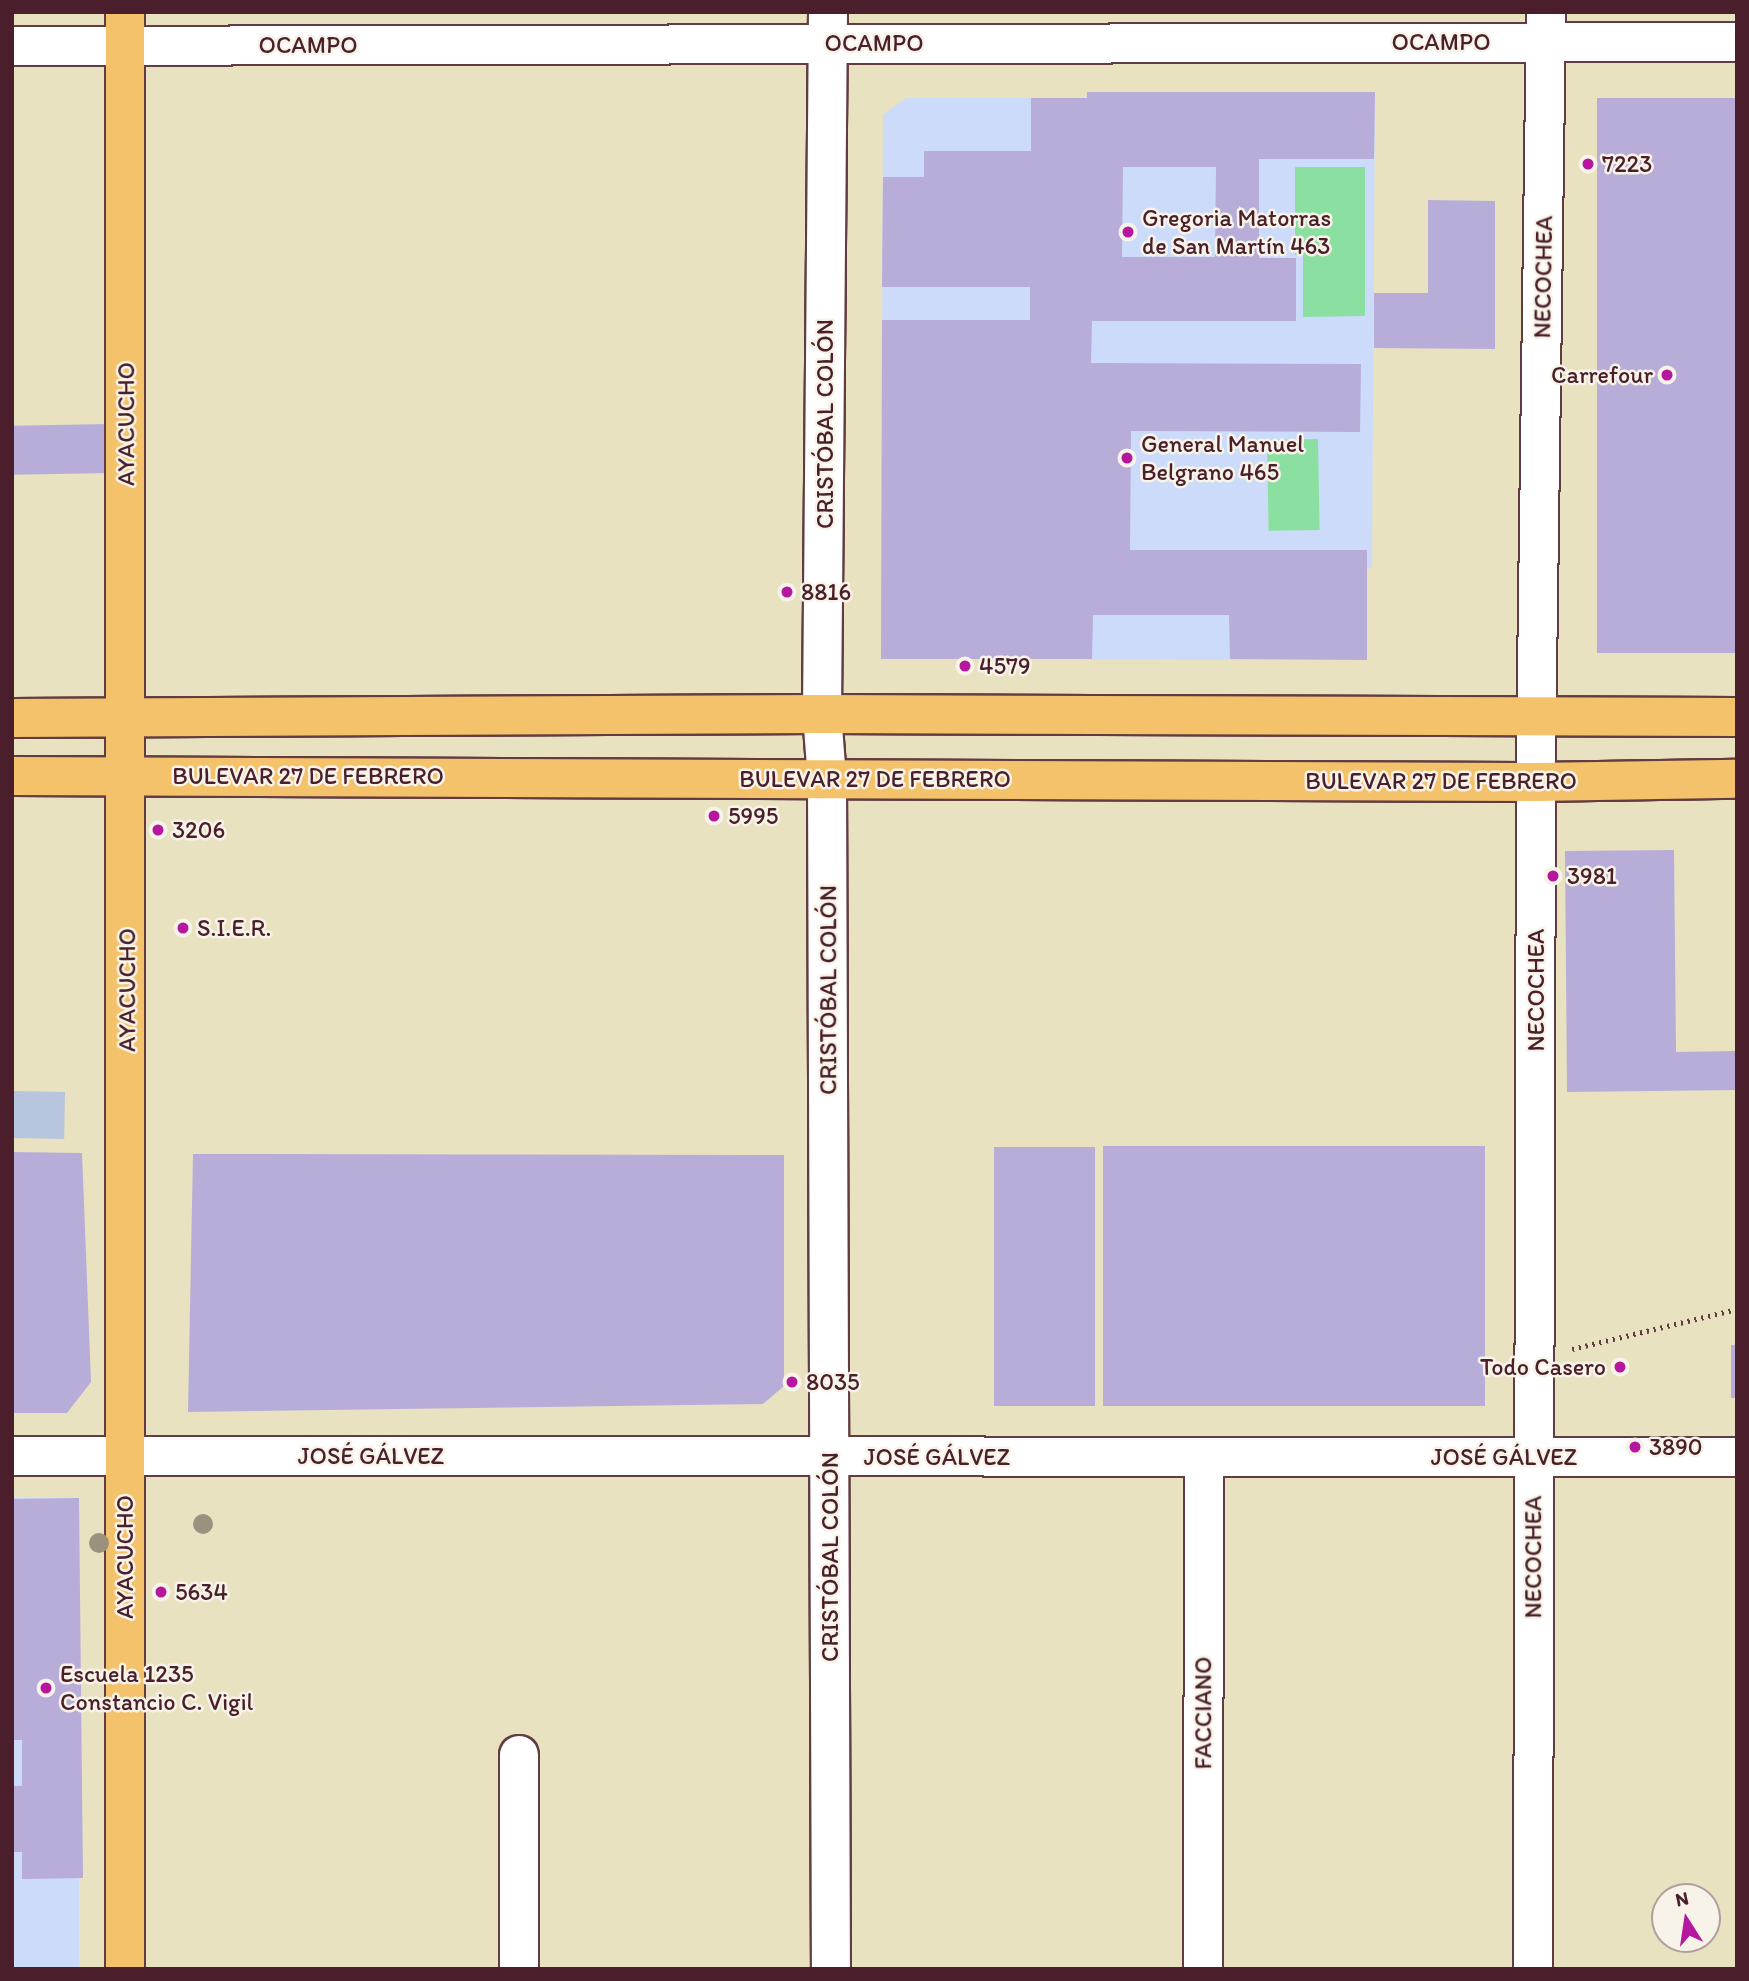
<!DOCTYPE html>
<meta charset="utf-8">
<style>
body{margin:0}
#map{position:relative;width:1749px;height:1981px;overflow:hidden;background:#e8e2c1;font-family:Itim,sans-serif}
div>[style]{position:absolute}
.built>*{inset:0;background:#ccdbfa;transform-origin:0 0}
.industrial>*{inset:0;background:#b8c5de;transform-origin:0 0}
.green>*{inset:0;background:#8bdfa1;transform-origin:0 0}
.building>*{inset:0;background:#b7add8;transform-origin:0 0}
.path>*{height:4.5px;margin-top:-2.25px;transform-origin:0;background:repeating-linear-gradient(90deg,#623c42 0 2px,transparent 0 7px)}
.roads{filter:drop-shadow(2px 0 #623c42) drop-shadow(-2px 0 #623c42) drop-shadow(0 2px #623c42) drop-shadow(0 -2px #623c42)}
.minor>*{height:38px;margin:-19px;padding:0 19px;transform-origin:19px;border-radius:19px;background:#fff}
.major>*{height:38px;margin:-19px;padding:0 19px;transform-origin:19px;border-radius:19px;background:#f3c26a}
.trees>*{width:20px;height:20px;margin:-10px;border-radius:50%;background:#9a917e}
.dots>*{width:19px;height:19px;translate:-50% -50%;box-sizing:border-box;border:4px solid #f7f3e8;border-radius:50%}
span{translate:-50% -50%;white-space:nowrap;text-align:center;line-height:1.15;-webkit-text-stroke:5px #f7f3e8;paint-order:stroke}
.street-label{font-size:24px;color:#4a1f2b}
.poi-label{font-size:24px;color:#4a1f2b}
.left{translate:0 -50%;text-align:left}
.right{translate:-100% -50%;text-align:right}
.frame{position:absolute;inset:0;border:14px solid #4a1f2b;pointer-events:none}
.north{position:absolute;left:1651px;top:1883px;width:70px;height:70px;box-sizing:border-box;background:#f7f3e8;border:2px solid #b29e9c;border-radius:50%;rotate:348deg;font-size:19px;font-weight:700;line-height:28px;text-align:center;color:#4a1f2b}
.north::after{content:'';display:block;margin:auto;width:24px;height:32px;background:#b5179e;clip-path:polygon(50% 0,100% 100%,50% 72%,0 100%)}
</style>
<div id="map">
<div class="built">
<i style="clip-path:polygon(1087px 92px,1375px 92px,1372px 567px,1367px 568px,1367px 660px,881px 659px,883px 115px,906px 98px,1086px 98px)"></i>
<i style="left:79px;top:1498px;width:471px;height:67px;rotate:90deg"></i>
</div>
<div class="industrial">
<i style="left:12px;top:1091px;width:53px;height:47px;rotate:1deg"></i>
</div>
<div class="green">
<i style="clip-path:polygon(1295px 167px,1365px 167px,1365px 316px,1303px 317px,1303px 255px,1295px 255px)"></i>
<i style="left:1318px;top:439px;width:91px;height:51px;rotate:89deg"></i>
</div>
<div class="building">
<i style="clip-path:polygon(evenodd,1087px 92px,1375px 92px,1374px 159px,1259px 159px,1259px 258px,1296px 258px,1296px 321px,1092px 321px,1091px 363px,1361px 364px,1360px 432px,1131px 431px,1130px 550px,1367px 550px,1367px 660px,1230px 659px,1229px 615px,1093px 615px,1092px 659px,881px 659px,882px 320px,1030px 320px,1030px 287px,882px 287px,883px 177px,924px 177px,924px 151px,1031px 151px,1031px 98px,1087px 98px,1087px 92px,1123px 167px,1216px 167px,1215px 257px,1122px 257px,1123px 167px)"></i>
<i style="left:1597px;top:98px;width:140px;height:555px"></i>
<i style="clip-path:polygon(1428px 200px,1495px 201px,1495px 349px,1374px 348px,1374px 293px,1428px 293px)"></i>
<i style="left:110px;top:424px;width:49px;height:98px;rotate:89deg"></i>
<i style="clip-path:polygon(1674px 850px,1676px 1052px,1737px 1051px,1737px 1090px,1567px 1092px,1565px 851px)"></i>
<i style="left:1103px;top:1146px;width:382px;height:260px"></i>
<i style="left:994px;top:1147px;width:101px;height:259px"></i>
<i style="clip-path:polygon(12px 1152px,82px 1153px,91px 1382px,67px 1413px,12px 1413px)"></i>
<i style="clip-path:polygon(193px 1154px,784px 1155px,784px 1386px,763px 1404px,188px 1412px)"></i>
<i style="left:1731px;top:1345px;width:6px;height:53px"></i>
<i style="clip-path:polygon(79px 1498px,83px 1878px,22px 1879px,22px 1852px,12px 1852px,12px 1786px,22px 1786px,22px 1740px,12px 1740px,12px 1499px)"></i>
</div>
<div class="path">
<i style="left:1572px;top:1349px;width:170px;rotate:-13.6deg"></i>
</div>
<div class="roads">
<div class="minor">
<i style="left:828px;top:12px;width:702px;rotate:90.49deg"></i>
<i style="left:822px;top:714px;width:65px;rotate:85.6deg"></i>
<i style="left:827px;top:779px;width:1190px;rotate:89.81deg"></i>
<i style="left:12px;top:46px;width:1725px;rotate:-0.13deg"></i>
<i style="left:12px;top:1456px;width:1725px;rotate:0.03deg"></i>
<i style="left:519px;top:1969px;width:214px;rotate:-90deg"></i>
<i style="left:1203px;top:1969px;width:512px;rotate:-89.89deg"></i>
<i style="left:1533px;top:1969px;width:1221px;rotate:-89.86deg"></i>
<i style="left:1536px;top:748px;width:736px;rotate:-89.22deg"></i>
</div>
<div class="major">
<i style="left:12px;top:718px;width:810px;rotate:-0.28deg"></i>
<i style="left:822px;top:714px;width:915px;rotate:0.19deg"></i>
<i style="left:12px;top:776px;width:1524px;rotate:0.23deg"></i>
<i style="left:1536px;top:782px;width:201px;rotate:-0.9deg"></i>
<i style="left:125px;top:1969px;width:1957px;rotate:-90deg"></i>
</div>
</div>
<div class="trees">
<i style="left:203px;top:1524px"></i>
<i style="left:99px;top:1543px"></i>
</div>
<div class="dots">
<i style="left:1588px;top:164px;background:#b5179e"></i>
<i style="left:1128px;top:232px;background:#b5179e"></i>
<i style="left:1667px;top:375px;background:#b5179e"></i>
<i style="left:1127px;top:458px;background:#b5179e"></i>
<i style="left:787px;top:592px;background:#b5179e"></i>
<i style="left:965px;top:666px;background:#b5179e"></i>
<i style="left:714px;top:816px;background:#b5179e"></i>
<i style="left:158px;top:830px;background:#b5179e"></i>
<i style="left:1553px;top:876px;background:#b5179e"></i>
<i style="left:183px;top:928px;background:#b5179e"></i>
<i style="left:1620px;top:1367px;background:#b5179e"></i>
<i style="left:792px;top:1382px;background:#b5179e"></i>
<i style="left:1635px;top:1447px;background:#b5179e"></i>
<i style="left:161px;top:1592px;background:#b5179e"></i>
<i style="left:46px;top:1688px;background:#b5179e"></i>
</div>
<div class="street-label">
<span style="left:1441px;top:42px">OCAMPO</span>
<span style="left:874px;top:43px">OCAMPO</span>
<span style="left:308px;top:45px">OCAMPO</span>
<span style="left:1543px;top:277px;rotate:-89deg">NECOCHEA</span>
<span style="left:126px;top:424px;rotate:-90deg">AYACUCHO</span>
<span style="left:825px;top:424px;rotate:-90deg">CRISTÓBAL COLÓN</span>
<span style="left:308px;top:776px">BULEVAR 27 DE FEBRERO</span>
<span style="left:875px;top:779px">BULEVAR 27 DE FEBRERO</span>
<span style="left:1441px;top:781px">BULEVAR 27 DE FEBRERO</span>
<span style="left:127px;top:990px;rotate:-90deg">AYACUCHO</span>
<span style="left:828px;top:990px;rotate:-90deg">CRISTÓBAL COLÓN</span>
<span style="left:1536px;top:990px;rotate:-90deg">NECOCHEA</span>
<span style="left:371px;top:1456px">JOSÉ GÁLVEZ</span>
<span style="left:937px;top:1457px">JOSÉ GÁLVEZ</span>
<span style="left:1504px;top:1457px">JOSÉ GÁLVEZ</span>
<span style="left:125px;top:1557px;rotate:-90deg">AYACUCHO</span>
<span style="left:830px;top:1557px;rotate:-90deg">CRISTÓBAL COLÓN</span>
<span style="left:1533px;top:1557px;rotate:-90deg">NECOCHEA</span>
<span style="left:1203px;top:1713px;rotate:-90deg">FACCIANO</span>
</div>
<div class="poi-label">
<span class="left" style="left:1602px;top:164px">7223</span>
<span class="left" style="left:1142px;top:232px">Gregoria Matorras<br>de San Martín 463</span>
<span class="right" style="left:1653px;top:375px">Carrefour</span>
<span class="left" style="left:1141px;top:458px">General Manuel<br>Belgrano 465</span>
<span class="left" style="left:801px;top:592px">8816</span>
<span class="left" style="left:979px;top:666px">4579</span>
<span class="left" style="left:728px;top:816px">5995</span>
<span class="left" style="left:172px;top:830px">3206</span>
<span class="left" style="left:1567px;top:876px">3981</span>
<span class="left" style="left:197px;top:928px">S.I.E.R.</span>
<span class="right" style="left:1606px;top:1367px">Todo Casero</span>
<span class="left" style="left:806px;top:1382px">8035</span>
<span class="left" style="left:1649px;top:1447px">3890</span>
<span class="left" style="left:175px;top:1592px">5634</span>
<span class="left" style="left:60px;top:1688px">Escuela 1235<br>Constancio C. Vigil</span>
</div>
<div class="frame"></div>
<div class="north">N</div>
</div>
